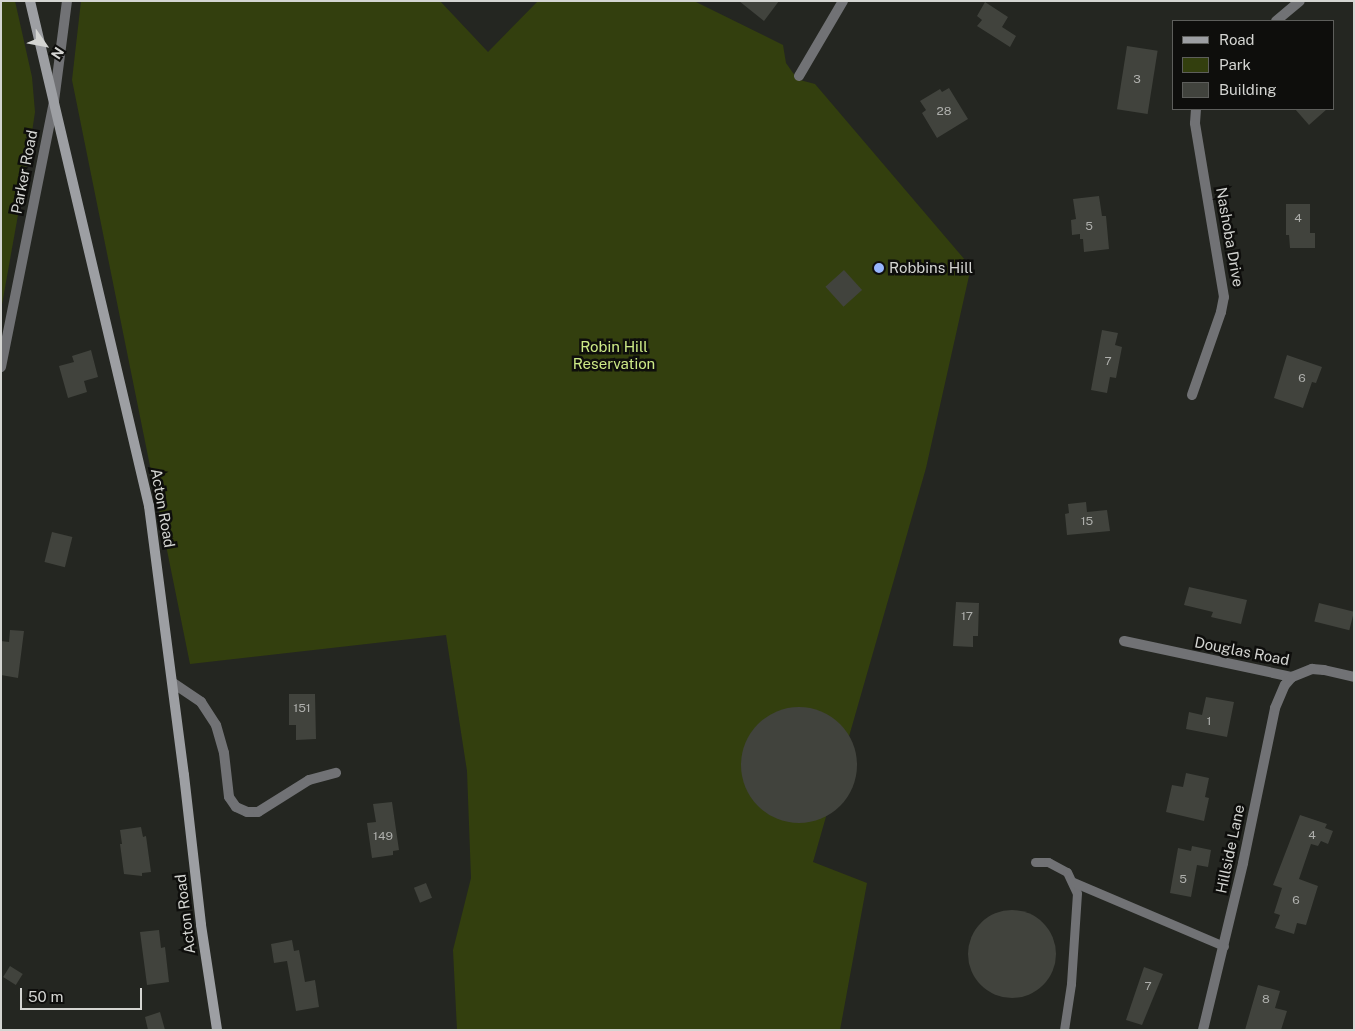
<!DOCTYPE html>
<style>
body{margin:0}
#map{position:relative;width:1355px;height:1031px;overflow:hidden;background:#242621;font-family:"Public Sans",sans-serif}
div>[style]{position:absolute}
.green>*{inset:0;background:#333f0e}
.building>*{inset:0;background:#41433d;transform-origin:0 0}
.round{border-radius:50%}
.lane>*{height:9px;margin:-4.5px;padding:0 4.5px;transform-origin:4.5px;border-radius:4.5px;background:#717275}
.street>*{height:10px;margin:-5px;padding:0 5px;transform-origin:5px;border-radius:5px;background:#717275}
.secondary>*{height:10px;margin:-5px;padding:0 5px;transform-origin:5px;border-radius:5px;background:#9d9fa3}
.dots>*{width:14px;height:14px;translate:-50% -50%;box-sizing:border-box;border:2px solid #0e0e0c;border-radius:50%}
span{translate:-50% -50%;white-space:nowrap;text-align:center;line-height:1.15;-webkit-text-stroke:5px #0e0e0c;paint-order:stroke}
.number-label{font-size:12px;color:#afb0ad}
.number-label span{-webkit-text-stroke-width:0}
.street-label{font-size:15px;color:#d4d5d2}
.poi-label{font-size:15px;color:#d4d5d2}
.left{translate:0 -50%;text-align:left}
.park-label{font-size:15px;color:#cdea86}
.frame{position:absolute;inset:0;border:2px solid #d4d5d2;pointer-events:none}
.legend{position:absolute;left:1172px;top:20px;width:162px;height:90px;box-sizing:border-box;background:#0e0e0c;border:1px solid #5d5e5b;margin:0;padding:6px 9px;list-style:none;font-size:15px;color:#d4d5d2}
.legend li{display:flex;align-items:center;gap:10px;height:25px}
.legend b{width:25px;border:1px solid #5d5e5b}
.north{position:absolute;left:20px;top:20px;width:50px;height:50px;-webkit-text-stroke:4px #0e0e0c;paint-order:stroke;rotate:123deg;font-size:14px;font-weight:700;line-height:20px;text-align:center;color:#d4d5d2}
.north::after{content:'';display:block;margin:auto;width:18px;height:22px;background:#d4d5d2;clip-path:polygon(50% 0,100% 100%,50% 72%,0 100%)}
.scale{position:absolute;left:20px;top:988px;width:122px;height:22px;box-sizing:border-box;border:2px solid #d4d5d2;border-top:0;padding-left:6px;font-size:15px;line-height:18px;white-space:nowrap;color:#d4d5d2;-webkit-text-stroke:4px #0e0e0c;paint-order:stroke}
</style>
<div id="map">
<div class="green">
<i style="clip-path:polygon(1px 1px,15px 1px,32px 77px,35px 112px,28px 159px,1px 310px)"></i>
<i style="clip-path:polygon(81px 1px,440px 1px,488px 52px,538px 1px,694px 1px,783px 45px,786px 63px,793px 73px,800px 80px,815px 84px,971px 267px,926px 468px,813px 862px,867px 883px,840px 1030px,457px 1030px,453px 950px,471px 878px,467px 771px,446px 635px,190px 664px,72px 80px)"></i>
</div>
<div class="building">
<i style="clip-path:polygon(739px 1px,779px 1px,764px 21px)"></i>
<i style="clip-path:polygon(985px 2px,1008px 17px,1002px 27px,1016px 36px,1010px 47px,977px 26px,982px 20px,977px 16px)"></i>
<i style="left:1127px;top:46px;width:31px;height:64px;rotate:9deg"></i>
<i style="clip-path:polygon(949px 88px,968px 119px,937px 138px,922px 113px,926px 110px,920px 101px,940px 89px,942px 92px)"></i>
<i style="clip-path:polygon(1295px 109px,1327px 109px,1309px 125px)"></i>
<i style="clip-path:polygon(1099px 196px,1102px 216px,1106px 216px,1109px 249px,1084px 252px,1083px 239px,1080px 239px,1080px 234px,1072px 235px,1071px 220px,1076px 219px,1073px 199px)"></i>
<i style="clip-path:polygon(1286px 204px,1310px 204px,1310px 233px,1315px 233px,1315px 248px,1290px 248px,1289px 235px,1286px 235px)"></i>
<i style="left:844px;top:270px;width:27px;height:25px;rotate:48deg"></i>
<i style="clip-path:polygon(1102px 330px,1118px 333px,1115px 345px,1122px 347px,1116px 378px,1110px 377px,1107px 393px,1091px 390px)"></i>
<i style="clip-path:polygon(91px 350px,98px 377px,84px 381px,87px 392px,68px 398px,59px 366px,74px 362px,72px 356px)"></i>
<i style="clip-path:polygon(1287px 355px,1322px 367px,1316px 383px,1312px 382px,1303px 408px,1274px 398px)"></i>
<i style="clip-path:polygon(1086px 502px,1087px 512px,1107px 510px,1110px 531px,1067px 535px,1065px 514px,1069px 513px,1068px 504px)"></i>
<i style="left:52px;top:532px;width:21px;height:31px;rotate:14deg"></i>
<i style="clip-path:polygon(1189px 587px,1247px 600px,1241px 624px,1211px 617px,1213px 612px,1184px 605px)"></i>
<i style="clip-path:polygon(956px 602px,979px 603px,978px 636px,973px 636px,973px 647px,953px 646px)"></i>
<i style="left:1319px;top:603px;width:36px;height:19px;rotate:14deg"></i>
<i style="clip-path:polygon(10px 630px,24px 631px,18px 678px,1px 675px,1px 641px,9px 642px)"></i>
<i style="clip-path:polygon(289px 694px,315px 694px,316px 739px,296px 740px,296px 725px,289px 725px)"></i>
<i style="clip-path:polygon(1206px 697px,1234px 702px,1227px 737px,1186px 729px,1189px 712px,1202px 715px)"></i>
<i class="round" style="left:741px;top:707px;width:116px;height:116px"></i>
<i style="clip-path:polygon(1186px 773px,1209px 778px,1205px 797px,1209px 798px,1204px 821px,1166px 812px,1172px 785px,1183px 787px)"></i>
<i style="clip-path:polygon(392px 802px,399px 850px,393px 851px,393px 855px,372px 858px,367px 823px,376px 822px,373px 804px)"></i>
<i style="clip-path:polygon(1300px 815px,1327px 824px,1325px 828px,1333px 831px,1328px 844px,1321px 841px,1318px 846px,1311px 844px,1299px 879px,1318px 886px,1306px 925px,1297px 923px,1294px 934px,1275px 928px,1280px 915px,1274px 913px,1282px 888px,1273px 885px)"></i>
<i style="clip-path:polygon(141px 827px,143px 837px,146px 836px,151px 872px,142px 873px,142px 876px,124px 874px,120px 844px,122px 844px,120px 830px)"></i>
<i style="clip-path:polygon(1192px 846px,1211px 850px,1208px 867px,1197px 865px,1191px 897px,1170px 893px,1178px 848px,1191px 851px)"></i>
<i style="left:426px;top:883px;width:16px;height:13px;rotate:68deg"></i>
<i class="round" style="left:968px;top:910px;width:88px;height:88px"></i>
<i style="clip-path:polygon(159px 930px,161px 948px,165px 947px,169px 982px,147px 985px,140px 932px)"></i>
<i style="clip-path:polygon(292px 940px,294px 951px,299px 950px,305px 982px,315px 980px,319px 1007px,296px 1011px,287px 961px,274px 963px,271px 944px)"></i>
<i style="left:10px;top:966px;width:15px;height:13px;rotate:32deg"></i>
<i style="clip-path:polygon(1144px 967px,1163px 974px,1142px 1025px,1126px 1020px)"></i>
<i style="clip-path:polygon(1258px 985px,1280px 991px,1275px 1008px,1287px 1011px,1281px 1030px,1245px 1030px)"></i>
<i style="clip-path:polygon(160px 1012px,165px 1030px,148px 1030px,145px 1017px)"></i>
</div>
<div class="lane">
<i style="left:1035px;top:862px;width:13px"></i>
<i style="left:1048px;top:862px;width:21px;rotate:28deg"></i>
<i style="left:1067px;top:872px;width:23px;rotate:65deg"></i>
<i style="left:1077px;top:893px;width:91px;rotate:93.8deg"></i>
<i style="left:1071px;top:984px;width:47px;rotate:98.7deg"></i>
<i style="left:1073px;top:882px;width:164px;rotate:23deg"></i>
</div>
<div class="street">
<i style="left:1276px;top:21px;width:31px;rotate:-40deg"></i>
<i style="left:799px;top:76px;width:87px;rotate:-59.6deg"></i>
<i style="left:1px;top:367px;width:271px;rotate:-78.7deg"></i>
<i style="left:54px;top:101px;width:101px;rotate:-82.6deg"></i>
<i style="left:1192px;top:395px;width:88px;rotate:-70.7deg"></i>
<i style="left:1221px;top:312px;width:15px;rotate:-79deg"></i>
<i style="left:1224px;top:297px;width:176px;rotate:-99.5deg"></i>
<i style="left:1195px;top:123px;width:14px;rotate:-86deg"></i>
<i style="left:1124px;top:641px;width:172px;rotate:12.1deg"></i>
<i style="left:1292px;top:677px;width:22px;rotate:-22deg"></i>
<i style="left:1312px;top:669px;width:12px;rotate:5deg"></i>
<i style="left:1324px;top:670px;width:31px;rotate:13deg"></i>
<i style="left:173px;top:683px;width:34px;rotate:34deg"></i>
<i style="left:201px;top:702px;width:27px;rotate:57deg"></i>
<i style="left:216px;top:725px;width:29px;rotate:74deg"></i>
<i style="left:224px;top:753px;width:44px;rotate:83.5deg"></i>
<i style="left:229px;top:797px;width:12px;rotate:55deg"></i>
<i style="left:236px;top:807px;width:12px;rotate:24deg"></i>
<i style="left:247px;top:812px;width:11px"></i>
<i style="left:258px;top:812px;width:60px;rotate:-32.1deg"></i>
<i style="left:309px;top:780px;width:28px;rotate:-15deg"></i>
<i style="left:1203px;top:1030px;width:172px;rotate:-76.5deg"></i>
<i style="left:1243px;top:863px;width:158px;rotate:-78.3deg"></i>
<i style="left:1275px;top:708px;width:25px;rotate:-67deg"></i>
<i style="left:1285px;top:685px;width:11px;rotate:-49deg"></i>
</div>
<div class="secondary">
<i style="left:30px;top:1px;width:519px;rotate:76.74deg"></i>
<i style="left:149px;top:506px;width:271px;rotate:82.6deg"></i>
<i style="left:184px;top:775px;width:151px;rotate:83.5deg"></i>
<i style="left:201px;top:925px;width:106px;rotate:81.3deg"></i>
</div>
<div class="dots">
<i style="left:879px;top:268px;background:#97b6fd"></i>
</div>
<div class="number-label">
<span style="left:1137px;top:80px">3</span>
<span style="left:944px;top:112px">28</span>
<span style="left:1298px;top:219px">4</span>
<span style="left:1089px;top:227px">5</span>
<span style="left:1108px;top:362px">7</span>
<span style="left:1302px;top:379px">6</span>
<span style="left:1087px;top:522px">15</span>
<span style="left:967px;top:617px">17</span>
<span style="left:302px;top:709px">151</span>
<span style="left:1209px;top:722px">1</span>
<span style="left:1312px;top:836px">4</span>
<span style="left:383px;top:837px">149</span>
<span style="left:1183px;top:880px">5</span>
<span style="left:1296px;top:901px">6</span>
<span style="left:1148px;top:987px">7</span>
<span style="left:1266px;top:1000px">8</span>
</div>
<div class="street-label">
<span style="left:24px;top:172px;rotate:-79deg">Parker Road</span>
<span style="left:1230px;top:237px;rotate:80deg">Nashoba Drive</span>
<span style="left:163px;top:508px;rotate:80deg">Acton Road</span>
<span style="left:1242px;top:651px;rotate:11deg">Douglas Road</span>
<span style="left:1230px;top:849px;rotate:-78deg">Hillside Lane</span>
<span style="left:185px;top:914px;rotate:-97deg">Acton Road</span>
</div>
<div class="poi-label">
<span class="left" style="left:889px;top:268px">Robbins Hill</span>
</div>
<div class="park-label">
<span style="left:614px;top:355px">Robin Hill<br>Reservation</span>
</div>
<div class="frame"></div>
<ul class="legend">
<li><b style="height:6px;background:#9d9fa3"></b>Road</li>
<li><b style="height:14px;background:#333f0e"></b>Park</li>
<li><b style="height:14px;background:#41433d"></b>Building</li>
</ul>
<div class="north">N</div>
<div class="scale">50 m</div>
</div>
